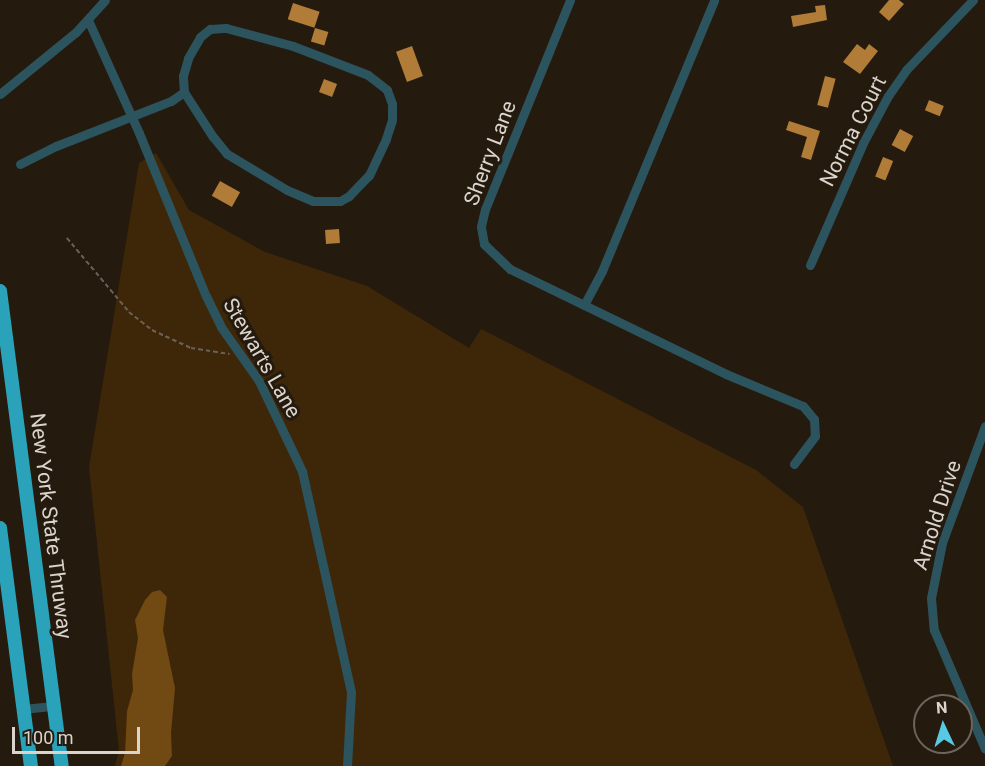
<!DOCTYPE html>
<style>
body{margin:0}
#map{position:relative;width:985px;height:766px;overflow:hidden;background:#241a0e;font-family:Roboto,sans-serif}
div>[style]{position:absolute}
.green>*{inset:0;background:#3e2709}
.water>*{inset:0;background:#704913}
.building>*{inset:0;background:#b17b38;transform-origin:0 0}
.path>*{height:1.5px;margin-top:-0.75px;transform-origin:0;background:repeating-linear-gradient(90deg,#696056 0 4.5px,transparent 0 7.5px)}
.minor>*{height:9px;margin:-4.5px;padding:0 4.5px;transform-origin:4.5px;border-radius:4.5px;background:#2c545e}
.highway>*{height:14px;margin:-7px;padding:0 7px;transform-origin:7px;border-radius:7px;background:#2aa3ba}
span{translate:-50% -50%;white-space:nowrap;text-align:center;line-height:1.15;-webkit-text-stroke:6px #241a0e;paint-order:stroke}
.street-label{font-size:21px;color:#dbd4cd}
.north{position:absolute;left:913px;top:694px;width:60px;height:60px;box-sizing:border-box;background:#241a0e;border:2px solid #6d645a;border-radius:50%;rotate:356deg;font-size:16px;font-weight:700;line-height:24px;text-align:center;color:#dbd4cd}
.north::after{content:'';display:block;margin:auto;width:21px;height:27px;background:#57c9e2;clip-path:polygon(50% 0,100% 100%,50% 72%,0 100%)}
.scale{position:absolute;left:12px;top:727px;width:128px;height:27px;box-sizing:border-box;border:3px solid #dbd4cd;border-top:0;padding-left:8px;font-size:18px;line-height:21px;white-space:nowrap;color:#dbd4cd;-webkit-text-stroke:4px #241a0e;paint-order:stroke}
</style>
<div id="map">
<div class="green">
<i style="clip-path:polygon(156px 153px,189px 210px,265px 252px,367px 286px,469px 348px,481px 329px,756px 470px,803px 507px,893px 766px,115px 766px,119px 751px,89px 467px,139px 163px)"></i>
</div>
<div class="water">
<i style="clip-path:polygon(160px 590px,167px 597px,163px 630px,175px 688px,171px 733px,172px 756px,165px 766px,121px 766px,125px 753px,127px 711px,133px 690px,132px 674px,138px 638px,135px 620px,145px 600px,152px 592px)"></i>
</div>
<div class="building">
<i style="clip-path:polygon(889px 0,899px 0,904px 4px,889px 21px,879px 12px)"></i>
<i style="left:293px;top:3px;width:28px;height:17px;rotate:18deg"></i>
<i style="clip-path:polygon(825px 5px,827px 20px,793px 27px,791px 16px,816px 12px,815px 6px)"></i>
<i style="left:315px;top:28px;width:14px;height:14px;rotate:17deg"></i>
<i style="clip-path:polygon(857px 44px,865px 50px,869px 44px,878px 51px,860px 74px,843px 62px)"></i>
<i style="left:412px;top:46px;width:32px;height:17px;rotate:70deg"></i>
<i style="left:825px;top:76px;width:11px;height:30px;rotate:15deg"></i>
<i style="left:324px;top:79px;width:14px;height:14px;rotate:21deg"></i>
<i style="left:929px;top:100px;width:16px;height:11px;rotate:22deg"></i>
<i style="clip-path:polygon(789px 121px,820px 131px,811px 160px,801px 157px,807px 137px,786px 130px)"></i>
<i style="left:900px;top:129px;width:15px;height:18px;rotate:28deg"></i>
<i style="left:883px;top:157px;width:11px;height:21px;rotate:22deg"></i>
<i style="left:220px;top:181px;width:23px;height:17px;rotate:29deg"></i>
<i style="left:339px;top:229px;width:14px;height:14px;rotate:86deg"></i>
</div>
<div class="path">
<i style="left:67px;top:238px;width:97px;rotate:50deg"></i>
<i style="left:129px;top:312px;width:29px;rotate:38deg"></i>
<i style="left:152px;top:330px;width:43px;rotate:24.8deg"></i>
<i style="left:191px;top:348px;width:39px;rotate:9deg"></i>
</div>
<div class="minor">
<i style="left:570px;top:0;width:226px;rotate:112.1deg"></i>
<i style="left:485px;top:209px;width:18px;rotate:103deg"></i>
<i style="left:481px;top:227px;width:17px;rotate:80deg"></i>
<i style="left:484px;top:244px;width:36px;rotate:44deg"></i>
<i style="left:510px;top:269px;width:240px;rotate:25.9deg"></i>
<i style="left:726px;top:374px;width:83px;rotate:22.6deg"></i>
<i style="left:803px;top:406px;width:17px;rotate:50deg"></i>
<i style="left:814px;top:419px;width:17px;rotate:87deg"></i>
<i style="left:815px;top:436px;width:35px;rotate:127deg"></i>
<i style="left:88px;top:20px;width:124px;rotate:65.7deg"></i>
<i style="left:139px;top:133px;width:176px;rotate:67.7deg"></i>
<i style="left:206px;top:296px;width:34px;rotate:64deg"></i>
<i style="left:221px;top:327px;width:66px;rotate:54.9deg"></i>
<i style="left:259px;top:381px;width:100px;rotate:64.5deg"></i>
<i style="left:302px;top:471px;width:226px;rotate:77.5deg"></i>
<i style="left:351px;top:692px;width:74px;rotate:93.1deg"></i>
<i style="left:226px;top:28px;width:69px;rotate:15deg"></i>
<i style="left:293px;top:46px;width:80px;rotate:21.1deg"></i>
<i style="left:368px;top:75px;width:24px;rotate:38deg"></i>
<i style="left:387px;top:90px;width:15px;rotate:70deg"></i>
<i style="left:392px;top:104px;width:16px;rotate:90deg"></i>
<i style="left:392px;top:120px;width:20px;rotate:108deg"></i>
<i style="left:386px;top:139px;width:40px;rotate:115deg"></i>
<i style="left:369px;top:175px;width:29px;rotate:134deg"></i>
<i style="left:349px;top:196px;width:10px;rotate:151deg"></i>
<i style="left:340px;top:201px;width:27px;rotate:180deg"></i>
<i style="left:313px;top:201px;width:28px;rotate:-157deg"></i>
<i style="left:287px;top:190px;width:70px;rotate:-149deg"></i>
<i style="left:227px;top:154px;width:22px;rotate:-129deg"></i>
<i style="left:213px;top:137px;width:54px;rotate:-122.8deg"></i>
<i style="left:184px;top:92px;width:16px;rotate:-94deg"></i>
<i style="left:183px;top:76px;width:19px;rotate:-74deg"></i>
<i style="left:188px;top:58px;width:24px;rotate:-60deg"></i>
<i style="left:200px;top:37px;width:13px;rotate:-39deg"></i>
<i style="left:210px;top:29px;width:16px;rotate:-4deg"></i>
<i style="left:0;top:94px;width:98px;rotate:-39.2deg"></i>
<i style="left:76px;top:32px;width:43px;rotate:-47.8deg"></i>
<i style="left:20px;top:164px;width:40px;rotate:-26.6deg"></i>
<i style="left:56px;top:146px;width:123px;rotate:-21.4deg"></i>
<i style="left:171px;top:101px;width:16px;rotate:-35deg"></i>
<i style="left:810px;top:265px;width:133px;rotate:-66.5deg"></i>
<i style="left:863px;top:143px;width:53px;rotate:-62deg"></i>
<i style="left:888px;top:96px;width:32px;rotate:-55deg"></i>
<i style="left:906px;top:70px;width:97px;rotate:-46.3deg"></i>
<i style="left:584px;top:305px;width:38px;rotate:-62deg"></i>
<i style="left:602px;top:271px;width:293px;rotate:-67.5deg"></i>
<i style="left:985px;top:426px;width:125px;rotate:110.2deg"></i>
<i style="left:942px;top:543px;width:56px;rotate:101.3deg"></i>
<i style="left:931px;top:598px;width:32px;rotate:85deg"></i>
<i style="left:934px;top:630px;width:129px;rotate:66.8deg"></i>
<i style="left:23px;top:709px;width:30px;rotate:-6deg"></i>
</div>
<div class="highway">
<i style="left:0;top:291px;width:479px;rotate:82.6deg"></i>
<i style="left:0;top:528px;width:240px;rotate:82.6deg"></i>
</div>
<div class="street-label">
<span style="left:853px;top:131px;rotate:-63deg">Norma Court</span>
<span style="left:490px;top:153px;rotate:-69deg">Sherry Lane</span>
<span style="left:262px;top:358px;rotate:60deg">Stewarts Lane</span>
<span style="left:937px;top:515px;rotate:-72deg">Arnold Drive</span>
<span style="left:51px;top:526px;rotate:83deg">New York State Thruway</span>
</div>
<div class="north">N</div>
<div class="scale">100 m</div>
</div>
